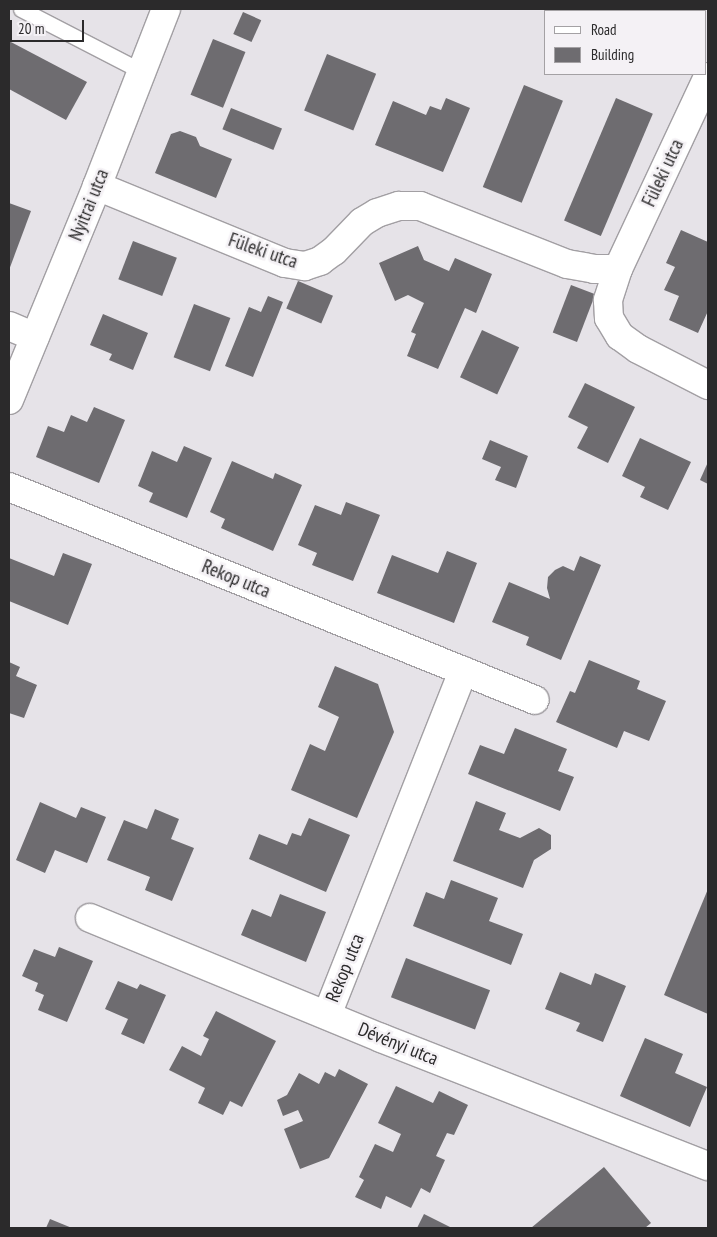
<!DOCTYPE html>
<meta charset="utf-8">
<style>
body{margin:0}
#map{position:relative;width:717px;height:1237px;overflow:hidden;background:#e6e3e8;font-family:"PT Sans Narrow",sans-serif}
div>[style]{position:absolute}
.building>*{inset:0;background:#6e6c70;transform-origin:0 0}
.roads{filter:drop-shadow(1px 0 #a29fa3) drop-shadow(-1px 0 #a29fa3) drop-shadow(0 1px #a29fa3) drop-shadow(0 -1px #a29fa3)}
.service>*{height:15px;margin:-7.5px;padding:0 7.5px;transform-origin:7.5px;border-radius:7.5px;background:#fff}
.minor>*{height:28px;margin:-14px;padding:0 14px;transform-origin:14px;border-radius:14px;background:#fff}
span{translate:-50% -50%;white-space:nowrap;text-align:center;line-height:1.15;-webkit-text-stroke:5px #f4f1f5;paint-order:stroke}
.street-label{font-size:19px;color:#2b2a2b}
.frame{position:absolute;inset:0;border:10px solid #2b2a2b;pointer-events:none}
.legend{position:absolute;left:544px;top:10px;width:162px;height:65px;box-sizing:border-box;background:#f4f1f5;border:1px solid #a4a1a4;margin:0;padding:6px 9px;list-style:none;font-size:15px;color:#2b2a2b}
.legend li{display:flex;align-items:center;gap:10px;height:25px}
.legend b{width:25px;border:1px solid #a4a1a4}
.scale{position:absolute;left:10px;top:20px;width:74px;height:22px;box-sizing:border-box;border:2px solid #2b2a2b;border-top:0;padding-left:6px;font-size:15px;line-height:18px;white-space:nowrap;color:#2b2a2b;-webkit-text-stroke:4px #f4f1f5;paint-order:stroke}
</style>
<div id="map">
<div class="building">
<i style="left:653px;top:9px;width:47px;height:2px"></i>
<i style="left:243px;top:12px;width:20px;height:24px;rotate:24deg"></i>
<i style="left:213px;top:39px;width:35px;height:60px;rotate:22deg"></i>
<i style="clip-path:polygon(9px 41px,87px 82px,66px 120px,9px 89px)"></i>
<i style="left:327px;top:54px;width:53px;height:61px;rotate:22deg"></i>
<i style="left:524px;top:85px;width:42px;height:110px;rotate:22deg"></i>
<i style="clip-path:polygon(446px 98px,470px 108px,443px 172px,375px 145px,393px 101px,426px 115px,430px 106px,441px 110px)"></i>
<i style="left:616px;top:98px;width:40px;height:133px;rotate:23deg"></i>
<i style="left:231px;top:108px;width:55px;height:23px;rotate:22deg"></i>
<i style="clip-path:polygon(180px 131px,196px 137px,200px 146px,232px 159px,216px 198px,155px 173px,171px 134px)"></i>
<i style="clip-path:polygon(9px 203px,31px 211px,9px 270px)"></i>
<i style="clip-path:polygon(681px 230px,708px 242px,708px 311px,698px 333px,669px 320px,679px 296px,664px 290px,675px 267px,666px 263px)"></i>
<i style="left:133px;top:241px;width:47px;height:41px;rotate:21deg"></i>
<i style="clip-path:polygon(418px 246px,424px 260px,449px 271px,455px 258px,492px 274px,476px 313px,465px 308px,438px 369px,407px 356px,416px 334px,411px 332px,424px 303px,408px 295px,395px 301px,379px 263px)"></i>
<i style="left:298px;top:281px;width:38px;height:30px;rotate:23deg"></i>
<i style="left:571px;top:285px;width:26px;height:51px;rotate:21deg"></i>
<i style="clip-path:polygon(268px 296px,283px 302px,253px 377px,225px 366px,249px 307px,261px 312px)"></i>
<i style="left:194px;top:304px;width:39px;height:57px;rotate:21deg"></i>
<i style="clip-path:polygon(103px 314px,148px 333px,133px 370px,109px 360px,112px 354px,90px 345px)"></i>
<i style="left:482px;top:330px;width:41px;height:52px;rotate:25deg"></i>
<i style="clip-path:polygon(585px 383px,635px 407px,608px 463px,577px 448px,588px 427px,568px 417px)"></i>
<i style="clip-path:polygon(94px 407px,125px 420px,99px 483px,36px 457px,48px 426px,64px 432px,71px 415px,87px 422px)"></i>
<i style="clip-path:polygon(640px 438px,691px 462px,668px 510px,640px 497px,645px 487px,622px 476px)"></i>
<i style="clip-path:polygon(490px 440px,528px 456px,516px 488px,495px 480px,501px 467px,482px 459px)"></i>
<i style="clip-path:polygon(184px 446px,212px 458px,187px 518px,149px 502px,153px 493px,138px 486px,152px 451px,177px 462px)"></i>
<i style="clip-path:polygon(232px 461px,273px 479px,275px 473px,302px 485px,273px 551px,221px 528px,225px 519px,210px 512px)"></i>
<i style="clip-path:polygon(708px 462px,708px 484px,700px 480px)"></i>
<i style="clip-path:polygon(346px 502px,380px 515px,353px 581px,312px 565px,317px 553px,298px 545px,315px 505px,341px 515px)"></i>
<i style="clip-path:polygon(447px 551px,477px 563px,454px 623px,377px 593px,392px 555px,438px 573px)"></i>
<i style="clip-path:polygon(63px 553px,92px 564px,68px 625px,9px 601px,9px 558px,54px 576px)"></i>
<i style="clip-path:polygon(580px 556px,601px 565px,561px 660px,526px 645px,529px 637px,492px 622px,509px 582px,550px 599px,547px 588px,548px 577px,555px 570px,563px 566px,574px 571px)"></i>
<i style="clip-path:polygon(589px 660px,640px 681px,637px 689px,666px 701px,649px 741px,624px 731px,617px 748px,556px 722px,570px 691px,575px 693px)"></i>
<i style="clip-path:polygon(9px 662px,20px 667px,16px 676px,37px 685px,24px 718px,9px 713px)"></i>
<i style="clip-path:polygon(335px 666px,378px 684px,394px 732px,357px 818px,291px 790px,310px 744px,325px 751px,339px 717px,318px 707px)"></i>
<i style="clip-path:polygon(515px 728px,567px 749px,558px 771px,574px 777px,560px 811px,468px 774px,480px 745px,504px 754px)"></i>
<i style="clip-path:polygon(476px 801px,506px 813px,499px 830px,520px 838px,539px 828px,551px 835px,551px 849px,534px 860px,523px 888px,453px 861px)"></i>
<i style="clip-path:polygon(40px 802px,76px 818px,81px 807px,106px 817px,87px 863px,55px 850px,45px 873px,16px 860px)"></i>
<i style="clip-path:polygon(155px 809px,179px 819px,171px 839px,194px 848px,172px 901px,145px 890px,150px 877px,107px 860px,124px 820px,147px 829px)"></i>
<i style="clip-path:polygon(309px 818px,350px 835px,326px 892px,249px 859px,259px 834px,287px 845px,292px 833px,301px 836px)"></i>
<i style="clip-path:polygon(451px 880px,498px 898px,489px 921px,523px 934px,511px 965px,413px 926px,426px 892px,444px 899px)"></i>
<i style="clip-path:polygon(708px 889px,708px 1014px,664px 995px)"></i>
<i style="clip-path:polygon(280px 894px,326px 912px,306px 962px,241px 935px,252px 909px,271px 917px)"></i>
<i style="clip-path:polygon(59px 947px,93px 961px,67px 1022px,38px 1010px,44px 995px,35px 991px,38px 983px,22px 976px,34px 949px,55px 957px)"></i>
<i style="left:406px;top:958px;width:90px;height:42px;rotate:21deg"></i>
<i style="clip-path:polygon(560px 972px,591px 985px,595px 973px,626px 986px,603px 1042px,576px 1031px,580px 1023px,545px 1009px)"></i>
<i style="clip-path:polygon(118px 981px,137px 989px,140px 984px,166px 995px,144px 1044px,121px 1034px,128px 1019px,105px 1009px)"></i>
<i style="clip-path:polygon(216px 1011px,276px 1041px,242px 1107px,230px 1101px,223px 1115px,198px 1103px,205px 1088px,169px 1070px,182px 1046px,201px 1056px,209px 1039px,203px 1036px)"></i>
<i style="clip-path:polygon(645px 1038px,683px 1054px,675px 1073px,707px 1087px,690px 1127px,620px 1096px)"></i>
<i style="clip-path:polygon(339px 1069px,368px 1084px,329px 1158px,300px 1169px,284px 1129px,303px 1121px,298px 1110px,283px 1116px,277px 1100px,287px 1095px,299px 1073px,319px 1084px,325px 1072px,335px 1077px)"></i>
<i style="clip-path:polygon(396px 1086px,433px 1103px,439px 1091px,468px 1105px,454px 1135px,447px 1133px,436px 1156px,445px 1160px,430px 1193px,421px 1188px,411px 1208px,386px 1196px,381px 1209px,355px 1197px,364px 1180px,359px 1177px,375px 1144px,393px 1152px,401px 1134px,378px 1123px)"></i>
<i style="clip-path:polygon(604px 1167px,651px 1223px,645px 1228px,531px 1228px)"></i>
<i style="clip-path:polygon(424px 1214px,452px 1228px,417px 1228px)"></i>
<i style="clip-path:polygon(50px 1219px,72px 1228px,46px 1228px)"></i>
</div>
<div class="roads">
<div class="service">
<i style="left:21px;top:9px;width:135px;rotate:27.3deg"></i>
</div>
<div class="minor">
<i style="left:97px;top:186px;width:203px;rotate:22.3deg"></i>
<i style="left:285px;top:263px;width:20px;rotate:9deg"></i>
<i style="left:305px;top:266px;width:16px;rotate:-18deg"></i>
<i style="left:320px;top:261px;width:17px;rotate:-36deg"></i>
<i style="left:334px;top:251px;width:40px;rotate:-46deg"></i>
<i style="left:362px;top:222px;width:17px;rotate:-31deg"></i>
<i style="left:377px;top:213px;width:23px;rotate:-18deg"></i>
<i style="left:399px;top:206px;width:21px"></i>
<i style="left:420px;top:206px;width:158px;rotate:21.5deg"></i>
<i style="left:567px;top:264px;width:27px;rotate:10deg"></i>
<i style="left:594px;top:269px;width:24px"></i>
<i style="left:618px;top:269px;width:212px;rotate:-64.9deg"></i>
<i style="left:618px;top:269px;width:33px;rotate:108deg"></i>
<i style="left:608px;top:300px;width:18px;rotate:87deg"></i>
<i style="left:609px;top:318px;width:21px;rotate:59deg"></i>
<i style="left:620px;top:336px;width:22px;rotate:36deg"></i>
<i style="left:638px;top:349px;width:79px;rotate:27.2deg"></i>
<i style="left:9px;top:326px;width:28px;rotate:23deg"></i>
<i style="left:9px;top:400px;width:231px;rotate:-67.6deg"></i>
<i style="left:97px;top:186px;width:190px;rotate:-68.7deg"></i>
<i style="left:9px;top:487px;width:567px;rotate:22.05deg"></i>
<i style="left:90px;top:918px;width:315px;rotate:22.4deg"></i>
<i style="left:381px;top:1038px;width:351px;rotate:21.4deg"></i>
<i style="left:327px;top:1015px;width:370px;rotate:-68.4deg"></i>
</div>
</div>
<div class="street-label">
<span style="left:663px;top:173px;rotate:-65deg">Füleki utca</span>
<span style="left:89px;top:205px;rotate:-68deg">Nyitrai utca</span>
<span style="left:263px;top:251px;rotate:19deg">Füleki utca</span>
<span style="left:236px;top:579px;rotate:22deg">Rekop utca</span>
<span style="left:345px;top:968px;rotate:-68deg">Rekop utca</span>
<span style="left:398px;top:1044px;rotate:22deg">Dévényi utca</span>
</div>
<div class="frame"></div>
<ul class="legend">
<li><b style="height:6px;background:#fff"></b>Road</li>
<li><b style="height:14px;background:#6e6c70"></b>Building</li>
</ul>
<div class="scale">20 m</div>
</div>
